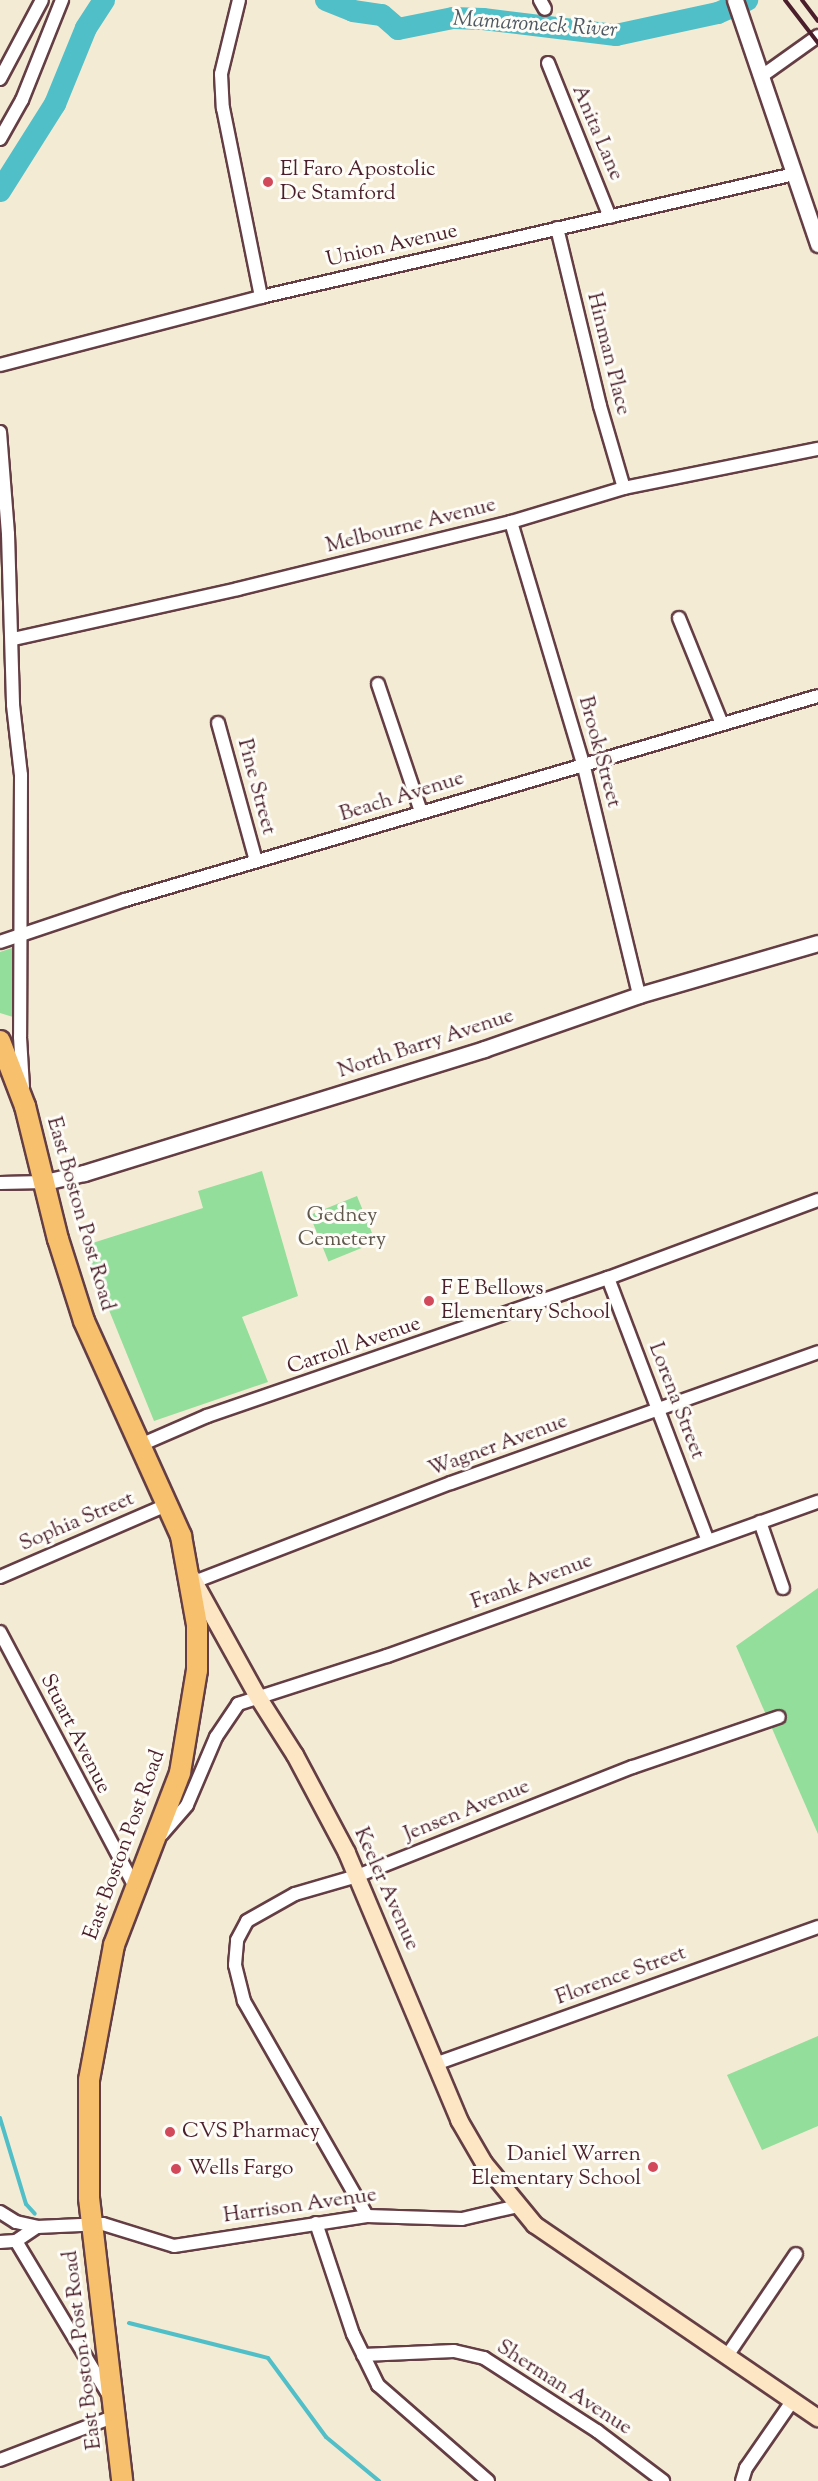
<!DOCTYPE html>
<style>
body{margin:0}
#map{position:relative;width:818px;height:2481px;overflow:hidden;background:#f4ebd5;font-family:"Sorts Mill Goudy",serif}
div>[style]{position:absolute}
.green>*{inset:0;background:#93de9b;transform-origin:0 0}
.stream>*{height:4px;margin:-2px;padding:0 2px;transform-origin:2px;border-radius:2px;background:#51bfc8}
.river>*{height:22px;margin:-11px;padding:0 11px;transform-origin:11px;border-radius:11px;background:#51bfc8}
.roads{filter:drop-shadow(2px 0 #643e44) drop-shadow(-2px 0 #643e44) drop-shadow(0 2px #643e44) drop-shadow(0 -2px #643e44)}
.minor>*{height:12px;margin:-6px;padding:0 6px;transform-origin:6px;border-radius:6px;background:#fff}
.tertiary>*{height:15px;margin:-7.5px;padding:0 7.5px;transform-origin:7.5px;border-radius:7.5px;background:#fff}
.secondary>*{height:16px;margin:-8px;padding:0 8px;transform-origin:8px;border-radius:8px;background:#fce6c4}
.primary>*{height:20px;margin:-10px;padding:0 10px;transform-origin:10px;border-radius:10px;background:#f7c06c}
.rail>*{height:4px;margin:-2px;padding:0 2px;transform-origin:2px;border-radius:2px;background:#4a1f2b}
.dots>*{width:16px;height:16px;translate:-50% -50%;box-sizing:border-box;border:3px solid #fdfcf7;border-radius:50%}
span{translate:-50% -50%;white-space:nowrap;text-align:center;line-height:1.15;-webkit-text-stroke:6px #fdfcf7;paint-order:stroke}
.street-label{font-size:21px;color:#4a1f2b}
.poi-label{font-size:21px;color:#4a1f2b}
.left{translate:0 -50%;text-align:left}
.right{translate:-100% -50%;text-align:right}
.park-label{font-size:21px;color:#60584d}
.water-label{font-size:22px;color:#4c5762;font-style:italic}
</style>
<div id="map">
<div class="green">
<i style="clip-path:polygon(12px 948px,12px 951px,13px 1017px,0 1013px,0 952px)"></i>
<i style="clip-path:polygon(262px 1171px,298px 1296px,242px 1317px,268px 1382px,154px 1421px,83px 1246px,203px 1208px,198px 1191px)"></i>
<i style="left:357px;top:1196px;width:50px;height:51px;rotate:68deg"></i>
<i style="clip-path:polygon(818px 1588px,818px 1834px,736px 1646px)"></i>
<i style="clip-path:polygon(818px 2036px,818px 2126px,762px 2150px,727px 2075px)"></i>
</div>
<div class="stream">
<i style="left:0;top:2118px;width:90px;rotate:73.2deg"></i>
<i style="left:26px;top:2204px;width:13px;rotate:48deg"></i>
<i style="left:129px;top:2323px;width:143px;rotate:14.1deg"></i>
<i style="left:268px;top:2358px;width:98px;rotate:53.7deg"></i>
<i style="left:326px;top:2437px;width:69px;rotate:39.7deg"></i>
</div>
<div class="river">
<i style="left:326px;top:0;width:29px;rotate:22deg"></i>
<i style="left:353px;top:11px;width:29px;rotate:8deg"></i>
<i style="left:382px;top:15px;width:21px;rotate:41deg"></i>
<i style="left:398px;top:29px;width:56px;rotate:-11.3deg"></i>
<i style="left:453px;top:18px;width:30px;rotate:2deg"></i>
<i style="left:483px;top:19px;width:134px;rotate:6.9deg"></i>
<i style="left:616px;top:35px;width:104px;rotate:-12.2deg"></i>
<i style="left:718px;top:13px;width:32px;rotate:-24deg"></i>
<i style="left:0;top:191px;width:103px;rotate:-57.7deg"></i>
<i style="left:55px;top:104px;width:82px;rotate:-67.8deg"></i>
<i style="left:86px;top:28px;width:33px;rotate:-57deg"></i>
</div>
<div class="roads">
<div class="minor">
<i style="left:239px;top:0;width:76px;rotate:103.7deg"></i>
<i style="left:221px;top:74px;width:34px;rotate:87deg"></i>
<i style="left:223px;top:108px;width:193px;rotate:78.6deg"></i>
<i style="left:540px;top:0;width:10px;rotate:61deg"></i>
<i style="left:548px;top:63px;width:166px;rotate:68.1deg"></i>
<i style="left:762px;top:76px;width:69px;rotate:-35.5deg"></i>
<i style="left:0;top:79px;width:89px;rotate:-62deg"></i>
<i style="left:0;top:139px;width:45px;rotate:-60.6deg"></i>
<i style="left:22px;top:100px;width:108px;rotate:-68.2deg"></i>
<i style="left:557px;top:228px;width:183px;rotate:76.4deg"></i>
<i style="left:600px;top:406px;width:85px;rotate:73.7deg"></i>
<i style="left:0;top:365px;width:270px;rotate:-14.6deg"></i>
<i style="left:261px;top:297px;width:547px;rotate:-12.99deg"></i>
<i style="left:0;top:432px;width:102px;rotate:85.5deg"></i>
<i style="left:8px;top:534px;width:171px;rotate:88.3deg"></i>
<i style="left:13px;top:705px;width:70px;rotate:83.5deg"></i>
<i style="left:21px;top:775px;width:262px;rotate:90.2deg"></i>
<i style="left:20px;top:1037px;width:50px;rotate:86.6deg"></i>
<i style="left:511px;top:522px;width:252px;rotate:73.4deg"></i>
<i style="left:583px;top:763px;width:239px;rotate:76.4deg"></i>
<i style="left:679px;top:618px;width:114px;rotate:67.9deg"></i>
<i style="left:13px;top:639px;width:230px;rotate:-12.5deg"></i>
<i style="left:238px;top:589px;width:281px;rotate:-13.8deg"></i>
<i style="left:511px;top:522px;width:118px;rotate:-16.7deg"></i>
<i style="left:624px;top:488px;width:198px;rotate:-11.4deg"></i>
<i style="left:378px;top:684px;width:135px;rotate:71.4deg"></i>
<i style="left:218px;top:723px;width:143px;rotate:74.6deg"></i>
<i style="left:0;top:942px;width:132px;rotate:-18.6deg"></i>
<i style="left:125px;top:900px;width:722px;rotate:-16.4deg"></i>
<i style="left:0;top:1183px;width:45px;rotate:-1.3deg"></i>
<i style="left:608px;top:1278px;width:279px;rotate:69.2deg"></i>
<i style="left:140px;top:1445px;width:73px;rotate:-23.4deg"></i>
<i style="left:207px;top:1416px;width:424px;rotate:-19deg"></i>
<i style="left:608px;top:1278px;width:224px;rotate:-20.4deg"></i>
<i style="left:760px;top:1522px;width:70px;rotate:70.8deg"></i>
<i style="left:0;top:1577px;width:184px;rotate:-23.4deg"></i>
<i style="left:194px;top:1582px;width:275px;rotate:-21.1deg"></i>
<i style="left:451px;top:1483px;width:390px;rotate:-19.6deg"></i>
<i style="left:0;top:1632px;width:286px;rotate:62.1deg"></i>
<i style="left:162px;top:1834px;width:38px;rotate:-49deg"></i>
<i style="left:187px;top:1805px;width:74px;rotate:-66.9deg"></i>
<i style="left:216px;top:1737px;width:40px;rotate:-56deg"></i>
<i style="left:238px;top:1704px;width:157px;rotate:-17.9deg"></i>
<i style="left:387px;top:1656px;width:458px;rotate:-19.7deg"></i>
<i style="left:438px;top:2063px;width:404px;rotate:-19.7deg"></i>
<i style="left:0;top:2212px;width:19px;rotate:32deg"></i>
<i style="left:16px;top:2222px;width:22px;rotate:13deg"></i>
<i style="left:37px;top:2227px;width:66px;rotate:-2.6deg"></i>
<i style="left:103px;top:2224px;width:74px;rotate:17.2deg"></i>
<i style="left:174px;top:2246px;width:195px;rotate:-8.8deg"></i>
<i style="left:367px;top:2216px;width:95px;rotate:1.8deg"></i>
<i style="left:462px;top:2219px;width:57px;rotate:-13.1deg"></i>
<i style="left:367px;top:2216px;width:248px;rotate:-119.8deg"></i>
<i style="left:244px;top:2001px;width:37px;rotate:-104deg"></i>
<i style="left:235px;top:1965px;width:25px;rotate:-85deg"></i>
<i style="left:237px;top:1940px;width:21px;rotate:-62deg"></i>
<i style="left:247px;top:1921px;width:55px;rotate:-29.4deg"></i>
<i style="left:295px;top:1894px;width:65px;rotate:-16.2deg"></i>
<i style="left:357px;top:1876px;width:297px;rotate:-21.6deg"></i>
<i style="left:633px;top:1767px;width:154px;rotate:-18.9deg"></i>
<i style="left:316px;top:2223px;width:117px;rotate:71.6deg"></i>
<i style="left:353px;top:2334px;width:57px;rotate:63.9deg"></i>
<i style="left:378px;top:2385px;width:146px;rotate:41.1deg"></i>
<i style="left:16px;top:2241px;width:179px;rotate:59deg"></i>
<i style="left:0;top:2242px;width:16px;rotate:-4deg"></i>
<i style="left:16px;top:2241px;width:25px;rotate:-34deg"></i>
<i style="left:363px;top:2355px;width:91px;rotate:-2.5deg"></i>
<i style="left:454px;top:2351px;width:31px;rotate:13deg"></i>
<i style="left:484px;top:2358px;width:135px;rotate:32.9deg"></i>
<i style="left:597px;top:2431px;width:83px;rotate:37.1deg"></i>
<i style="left:727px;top:2356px;width:123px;rotate:-55.9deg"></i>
<i style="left:0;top:2460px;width:123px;rotate:-20.9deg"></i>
<i style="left:742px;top:2481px;width:14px;rotate:-73deg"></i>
<i style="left:746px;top:2468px;width:83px;rotate:-55.3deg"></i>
</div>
<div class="tertiary">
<i style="left:735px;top:0;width:258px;rotate:71.2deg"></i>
<i style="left:45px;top:1182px;width:40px;rotate:-13deg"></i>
<i style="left:84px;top:1173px;width:419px;rotate:-17.2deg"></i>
<i style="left:484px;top:1049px;width:164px;rotate:-19.2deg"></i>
<i style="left:639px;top:995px;width:186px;rotate:-16.2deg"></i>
</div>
<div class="secondary">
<i style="left:192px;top:1578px;width:136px;rotate:61deg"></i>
<i style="left:258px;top:1697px;width:69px;rotate:57.5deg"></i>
<i style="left:295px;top:1755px;width:111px;rotate:62deg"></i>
<i style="left:347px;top:1853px;width:290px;rotate:67.2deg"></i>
<i style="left:459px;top:2120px;width:50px;rotate:59.8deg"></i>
<i style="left:484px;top:2163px;width:80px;rotate:50.6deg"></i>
<i style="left:535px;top:2225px;width:343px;rotate:34.3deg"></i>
</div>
<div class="primary">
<i style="left:0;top:1041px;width:70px;rotate:69deg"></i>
<i style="left:25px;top:1106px;width:137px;rotate:76.1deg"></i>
<i style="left:58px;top:1239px;width:86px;rotate:72.4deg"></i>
<i style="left:84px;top:1321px;width:236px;rotate:65.7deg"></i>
<i style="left:181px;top:1536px;width:90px;rotate:79.8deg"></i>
<i style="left:197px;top:1625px;width:45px;rotate:90deg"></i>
<i style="left:197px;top:1670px;width:104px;rotate:99.4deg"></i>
<i style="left:180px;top:1773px;width:184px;rotate:111deg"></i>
<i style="left:114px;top:1945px;width:137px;rotate:100.5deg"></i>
<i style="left:89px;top:2080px;width:118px;rotate:90deg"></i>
<i style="left:89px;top:2198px;width:285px;rotate:83.3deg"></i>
</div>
</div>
<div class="rail">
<i style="left:785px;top:0;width:54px;rotate:52.5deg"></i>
<i style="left:802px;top:0;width:26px;rotate:53deg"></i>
</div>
<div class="dots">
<i style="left:268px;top:182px;background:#d1495b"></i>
<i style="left:429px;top:1301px;background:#d1495b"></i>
<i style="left:170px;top:2132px;background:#d1495b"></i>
<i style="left:653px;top:2167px;background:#d1495b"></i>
<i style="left:176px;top:2169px;background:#d1495b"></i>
</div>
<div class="street-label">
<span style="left:597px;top:133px;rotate:67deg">Anita Lane</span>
<span style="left:392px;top:246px;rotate:-13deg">Union Avenue</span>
<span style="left:608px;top:354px;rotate:76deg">Hinman Place</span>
<span style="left:411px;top:526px;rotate:-14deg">Melbourne Avenue</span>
<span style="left:599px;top:752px;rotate:75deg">Brook Street</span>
<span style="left:256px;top:787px;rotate:75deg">Pine Street</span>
<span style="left:402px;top:797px;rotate:-17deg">Beach Avenue</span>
<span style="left:426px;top:1044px;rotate:-18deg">North Barry Avenue</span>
<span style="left:80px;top:1214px;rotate:74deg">East Boston Post Road</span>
<span style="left:354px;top:1346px;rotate:-19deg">Carroll Avenue</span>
<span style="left:676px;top:1401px;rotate:69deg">Lorena Street</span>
<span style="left:498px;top:1446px;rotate:-20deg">Wagner Avenue</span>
<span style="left:77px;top:1522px;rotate:-23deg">Sophia Street</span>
<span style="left:532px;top:1582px;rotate:-20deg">Frank Avenue</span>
<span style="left:75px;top:1734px;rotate:63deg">Stuart Avenue</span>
<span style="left:467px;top:1811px;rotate:-22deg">Jensen Avenue</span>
<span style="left:125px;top:1845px;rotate:-70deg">East Boston Post Road</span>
<span style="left:386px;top:1889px;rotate:66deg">Keeler Avenue</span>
<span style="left:621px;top:1976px;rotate:-20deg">Florence Street</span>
<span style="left:300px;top:2206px;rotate:-8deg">Harrison Avenue</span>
<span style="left:83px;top:2350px;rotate:-97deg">East Boston Post Road</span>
<span style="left:564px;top:2388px;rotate:33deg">Sherman Avenue</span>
</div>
<div class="poi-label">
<span class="left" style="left:280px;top:182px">El Faro Apostolic<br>De Stamford</span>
<span class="left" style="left:441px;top:1301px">F E Bellows<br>Elementary School</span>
<span class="left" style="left:182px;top:2132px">CVS Pharmacy</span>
<span class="right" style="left:641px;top:2167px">Daniel Warren<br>Elementary School</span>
<span class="left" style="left:188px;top:2169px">Wells Fargo</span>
</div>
<div class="park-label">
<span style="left:342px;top:1228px">Gedney<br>Cemetery</span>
</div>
<div class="water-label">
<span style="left:535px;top:26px;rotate:4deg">Mamaroneck River</span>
</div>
</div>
